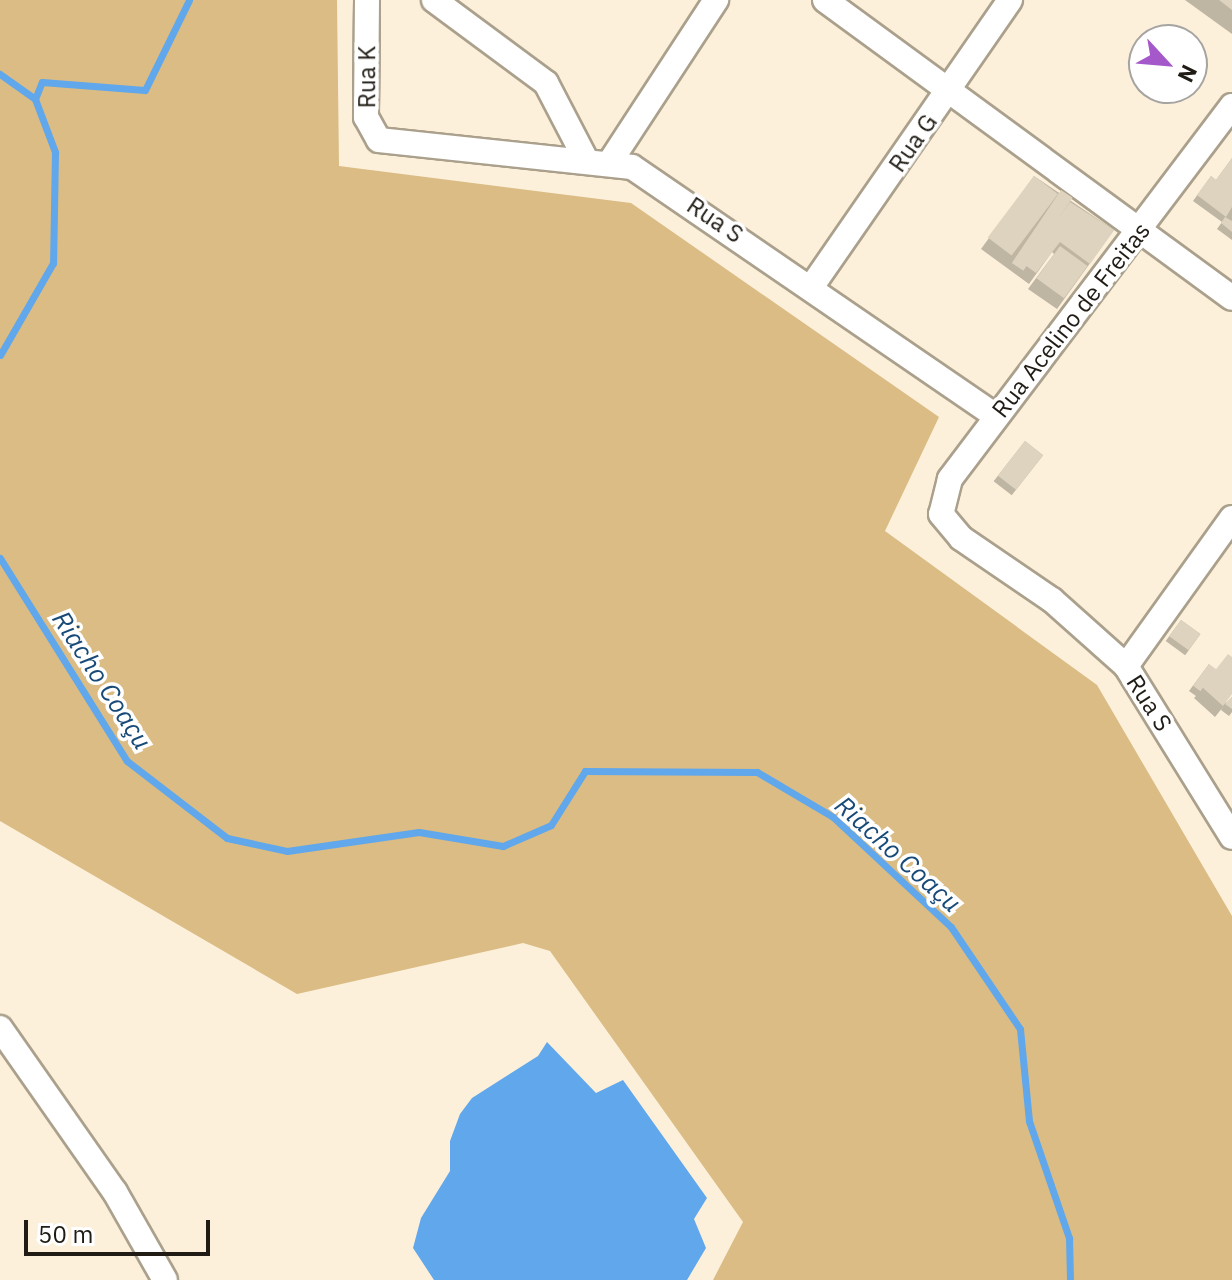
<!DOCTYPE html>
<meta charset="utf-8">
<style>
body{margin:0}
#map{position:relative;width:1232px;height:1280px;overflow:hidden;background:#fcf0db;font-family:"IBM Plex Sans",sans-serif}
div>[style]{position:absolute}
.green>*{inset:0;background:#dabc84}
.water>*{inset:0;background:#60a7eb}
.stream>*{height:7px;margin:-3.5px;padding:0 3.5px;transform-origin:3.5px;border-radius:3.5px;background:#60a7eb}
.roads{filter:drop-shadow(2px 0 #aaa08c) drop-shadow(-2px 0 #aaa08c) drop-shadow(0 2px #aaa08c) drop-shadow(0 -2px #aaa08c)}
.minor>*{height:24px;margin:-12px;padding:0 12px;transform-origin:12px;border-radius:12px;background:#fff}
.wall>*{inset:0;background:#bfb5a3;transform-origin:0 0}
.building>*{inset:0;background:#ded3be;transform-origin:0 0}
span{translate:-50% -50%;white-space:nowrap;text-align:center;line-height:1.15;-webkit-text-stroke:7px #fff;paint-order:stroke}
.street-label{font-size:24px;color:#201c15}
.water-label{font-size:26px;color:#184a77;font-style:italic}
.north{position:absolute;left:1128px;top:24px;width:80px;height:80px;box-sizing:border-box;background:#fff;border:2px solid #a6a4a1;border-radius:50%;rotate:116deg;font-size:22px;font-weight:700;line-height:32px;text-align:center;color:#201c15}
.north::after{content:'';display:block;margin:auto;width:28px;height:36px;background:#a558ca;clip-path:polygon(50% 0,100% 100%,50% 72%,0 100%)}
.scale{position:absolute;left:24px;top:1220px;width:186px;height:36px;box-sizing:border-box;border:4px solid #201c15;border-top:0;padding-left:10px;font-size:24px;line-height:28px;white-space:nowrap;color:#201c15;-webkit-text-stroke:6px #fff;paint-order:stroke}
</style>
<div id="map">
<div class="green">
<i style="clip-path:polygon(0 0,337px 0,339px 166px,631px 203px,939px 417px,885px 531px,1097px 685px,1232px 916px,1232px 1280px,713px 1280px,743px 1222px,550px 951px,523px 943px,297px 994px,0 821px)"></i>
</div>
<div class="water">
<i style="clip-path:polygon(547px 1042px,596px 1093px,623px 1080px,707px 1198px,694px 1219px,706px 1248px,687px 1280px,434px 1280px,413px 1248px,421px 1218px,450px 1171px,450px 1141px,460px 1114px,472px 1098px,538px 1056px)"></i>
</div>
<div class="stream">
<i style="left:0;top:74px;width:43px;rotate:35.5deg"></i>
<i style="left:35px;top:99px;width:57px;rotate:69.3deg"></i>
<i style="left:55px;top:152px;width:111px;rotate:91deg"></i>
<i style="left:53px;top:263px;width:106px;rotate:119.9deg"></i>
<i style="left:35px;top:99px;width:18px;rotate:-68deg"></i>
<i style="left:42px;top:82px;width:103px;rotate:4.4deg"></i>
<i style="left:145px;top:90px;width:100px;rotate:-63.9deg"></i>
<i style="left:0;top:558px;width:239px;rotate:58deg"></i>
<i style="left:127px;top:761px;width:126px;rotate:37.6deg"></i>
<i style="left:227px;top:838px;width:61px;rotate:12.2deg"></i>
<i style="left:287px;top:851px;width:133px;rotate:-8.2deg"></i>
<i style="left:419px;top:832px;width:85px;rotate:9.5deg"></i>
<i style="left:503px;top:846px;width:52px;rotate:-23.6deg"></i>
<i style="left:551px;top:825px;width:64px;rotate:-57.8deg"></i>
<i style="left:585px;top:771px;width:172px;rotate:0.3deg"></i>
<i style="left:757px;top:772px;width:88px;rotate:30.6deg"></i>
<i style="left:833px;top:817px;width:161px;rotate:43deg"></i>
<i style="left:951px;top:927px;width:123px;rotate:55.9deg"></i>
<i style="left:1020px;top:1029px;width:92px;rotate:84.4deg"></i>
<i style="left:1029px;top:1121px;width:124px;rotate:71.1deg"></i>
<i style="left:1069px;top:1238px;width:42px;rotate:88.6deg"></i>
</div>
<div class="roads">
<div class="minor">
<i style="left:367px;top:0;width:117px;rotate:90.5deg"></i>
<i style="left:366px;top:117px;width:26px;rotate:61deg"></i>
<i style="left:379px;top:140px;width:254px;rotate:6.1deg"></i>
<i style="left:632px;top:167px;width:441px;rotate:34.4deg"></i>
<i style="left:434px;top:0;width:139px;rotate:36.5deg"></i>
<i style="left:546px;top:83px;width:87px;rotate:62.5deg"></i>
<i style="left:825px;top:0;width:504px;rotate:36.21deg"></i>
<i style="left:1232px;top:106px;width:468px;rotate:127.1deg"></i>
<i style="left:950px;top:479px;width:36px;rotate:104deg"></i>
<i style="left:941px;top:514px;width:31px;rotate:50deg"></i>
<i style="left:961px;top:538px;width:110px;rotate:34.3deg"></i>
<i style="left:1052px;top:600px;width:99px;rotate:41.7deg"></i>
<i style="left:1126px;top:666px;width:201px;rotate:58.2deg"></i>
<i style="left:610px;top:162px;width:194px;rotate:-56.8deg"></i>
<i style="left:812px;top:286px;width:348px;rotate:-55.3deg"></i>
<i style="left:1126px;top:666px;width:182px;rotate:-54.4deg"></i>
<i style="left:0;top:1028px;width:200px;rotate:55deg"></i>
<i style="left:115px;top:1192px;width:101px;rotate:60.4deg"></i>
</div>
</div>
<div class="wall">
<i style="clip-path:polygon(1185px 0,1232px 0,1232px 34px)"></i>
<i style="clip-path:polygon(1232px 158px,1232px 240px,1217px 229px,1222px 222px,1193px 201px,1211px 176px,1216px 180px)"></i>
<i style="clip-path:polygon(1034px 176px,1114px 230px,1057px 309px,1028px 289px,1054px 254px,1052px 252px,1029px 284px,981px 249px)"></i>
<i style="left:1025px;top:441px;width:23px;height:51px;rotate:38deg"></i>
<i style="left:1181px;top:620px;width:24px;height:26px;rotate:36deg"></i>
<i style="clip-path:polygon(1209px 664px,1226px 703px,1232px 697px,1232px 712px,1229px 716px,1221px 710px,1223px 707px,1215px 717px,1194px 698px,1196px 696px,1189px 691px)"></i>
</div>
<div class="building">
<i style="clip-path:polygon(1219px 0,1232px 0,1232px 10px)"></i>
<i style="clip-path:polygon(1232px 158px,1232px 207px,1226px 217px,1197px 195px,1211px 176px,1216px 180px)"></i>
<i style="left:1034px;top:176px;width:30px;height:77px;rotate:37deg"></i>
<i style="left:1061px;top:190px;width:14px;height:88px;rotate:34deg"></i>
<i style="clip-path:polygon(1070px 202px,1114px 230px,1090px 264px,1060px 242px,1036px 273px,1025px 265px)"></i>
<i style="clip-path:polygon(1225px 217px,1232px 221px,1232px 232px,1221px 223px)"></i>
<i style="left:1060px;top:246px;width:34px;height:40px;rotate:36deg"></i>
<i style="left:1025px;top:441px;width:23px;height:44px;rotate:38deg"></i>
<i style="left:1181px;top:620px;width:24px;height:20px;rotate:36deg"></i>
<i style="clip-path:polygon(1228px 654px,1232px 657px,1232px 694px,1223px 706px,1202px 687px)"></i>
<i style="left:1209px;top:664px;width:9px;height:27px;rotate:36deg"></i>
<i style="clip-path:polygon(1232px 697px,1232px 709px,1225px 704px)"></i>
</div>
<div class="street-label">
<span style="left:367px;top:77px;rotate:-90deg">Rua K</span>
<span style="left:913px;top:143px;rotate:-55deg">Rua G</span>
<span style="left:715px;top:220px;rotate:34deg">Rua S</span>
<span style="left:1071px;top:320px;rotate:-52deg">Rua Acelino de Freitas</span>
<span style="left:1149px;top:703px;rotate:57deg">Rua S</span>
</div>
<div class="water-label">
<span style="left:102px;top:680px;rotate:57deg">Riacho Coaçu</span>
<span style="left:898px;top:854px;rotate:42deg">Riacho Coaçu</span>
</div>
<div class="north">N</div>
<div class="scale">50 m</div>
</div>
